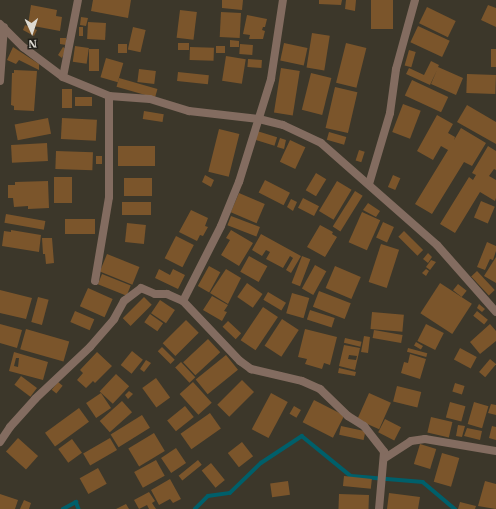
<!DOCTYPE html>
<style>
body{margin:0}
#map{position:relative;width:496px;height:509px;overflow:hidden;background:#3c372a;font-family:"IBM Plex Serif",serif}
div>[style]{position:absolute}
.stream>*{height:3.5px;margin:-1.75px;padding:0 1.75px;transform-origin:1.75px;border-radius:1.75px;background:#005f6a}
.building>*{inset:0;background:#7b552b;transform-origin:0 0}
.street>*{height:8px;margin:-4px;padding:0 4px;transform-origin:4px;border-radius:4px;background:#836c60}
span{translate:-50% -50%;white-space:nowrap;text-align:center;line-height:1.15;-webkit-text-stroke:3px #211f19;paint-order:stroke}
.north{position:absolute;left:12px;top:12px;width:40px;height:40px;-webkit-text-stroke:3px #211f19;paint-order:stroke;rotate:177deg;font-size:11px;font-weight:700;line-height:16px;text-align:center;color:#dddad2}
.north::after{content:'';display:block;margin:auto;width:14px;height:18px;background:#dddad2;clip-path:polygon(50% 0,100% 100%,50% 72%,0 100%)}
</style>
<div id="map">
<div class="stream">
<i style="left:63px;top:509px;width:15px;rotate:-28deg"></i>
<i style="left:76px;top:502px;width:8px;rotate:67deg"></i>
<i style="left:195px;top:509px;width:18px;rotate:-45deg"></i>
<i style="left:208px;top:496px;width:22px;rotate:-8deg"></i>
<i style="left:230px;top:493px;width:43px;rotate:-44.1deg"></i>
<i style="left:261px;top:463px;width:49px;rotate:-33.4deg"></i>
<i style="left:302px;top:436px;width:63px;rotate:39.2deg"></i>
<i style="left:351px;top:476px;width:72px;rotate:4.8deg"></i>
<i style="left:423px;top:482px;width:42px;rotate:40.2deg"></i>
</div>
<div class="building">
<i style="clip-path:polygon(93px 0,131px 0,128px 18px,91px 11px)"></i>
<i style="clip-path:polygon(222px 0,243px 0,242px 10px,222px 8px)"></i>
<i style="clip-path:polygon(319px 0,342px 0,341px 5px,319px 4px)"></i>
<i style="clip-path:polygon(346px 0,356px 0,355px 11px,345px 9px)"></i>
<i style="left:371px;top:0;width:22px;height:29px"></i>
<i style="clip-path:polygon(31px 5px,57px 10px,56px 16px,62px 17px,60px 31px,28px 25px)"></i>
<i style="clip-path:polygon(488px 5px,496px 8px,496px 27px,481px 20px)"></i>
<i style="left:427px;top:7px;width:32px;height:18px;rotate:26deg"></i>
<i style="left:180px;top:10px;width:17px;height:28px;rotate:7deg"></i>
<i style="left:221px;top:12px;width:20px;height:25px;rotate:3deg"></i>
<i style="clip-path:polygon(247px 15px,267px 19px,265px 27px,263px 27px,262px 30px,265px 31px,263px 39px,249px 39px,250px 35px,243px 34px)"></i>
<i style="clip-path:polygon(81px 17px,88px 18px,86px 26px,80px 25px)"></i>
<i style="left:88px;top:22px;width:18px;height:17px;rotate:3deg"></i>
<i style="clip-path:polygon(25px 25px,37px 30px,34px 36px,23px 30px)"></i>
<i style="left:418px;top:26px;width:35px;height:18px;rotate:25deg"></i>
<i style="left:79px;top:27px;width:4px;height:9px"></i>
<i style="left:133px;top:27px;width:13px;height:23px;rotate:13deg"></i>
<i style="left:312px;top:33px;width:18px;height:35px;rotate:9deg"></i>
<i style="clip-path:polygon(60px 38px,66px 38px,66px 45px,60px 44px)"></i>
<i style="clip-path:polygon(230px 40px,239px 41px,239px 47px,230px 47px)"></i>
<i style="left:178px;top:43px;width:11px;height:7px"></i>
<i style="left:284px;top:43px;width:24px;height:18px;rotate:12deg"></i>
<i style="left:346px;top:43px;width:21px;height:41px;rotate:14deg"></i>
<i style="left:118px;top:44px;width:9px;height:9px"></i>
<i style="left:240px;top:44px;width:13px;height:10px;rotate:4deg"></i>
<i style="left:75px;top:46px;width:14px;height:16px;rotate:8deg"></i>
<i style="left:216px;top:46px;width:9px;height:7px"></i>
<i style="clip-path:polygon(13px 47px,39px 64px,39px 70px,19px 60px,16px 64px,7px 60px)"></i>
<i style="clip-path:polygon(63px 47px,66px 49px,62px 58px,58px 55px)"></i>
<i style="left:190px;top:47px;width:24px;height:13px;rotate:2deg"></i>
<i style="left:89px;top:49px;width:10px;height:22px"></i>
<i style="left:491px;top:49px;width:5px;height:18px"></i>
<i style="left:409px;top:50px;width:7px;height:16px;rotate:16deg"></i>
<i style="left:226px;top:56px;width:20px;height:25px;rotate:9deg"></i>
<i style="left:106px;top:58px;width:18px;height:20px;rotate:16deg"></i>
<i style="left:248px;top:59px;width:14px;height:8px;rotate:4deg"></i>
<i style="clip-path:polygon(431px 61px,439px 65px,438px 67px,463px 78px,456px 95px,431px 84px,437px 70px,430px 85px,406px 74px,409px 68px,424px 75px)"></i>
<i style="left:281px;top:68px;width:19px;height:45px;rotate:9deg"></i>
<i style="left:139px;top:69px;width:17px;height:13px;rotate:7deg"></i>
<i style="clip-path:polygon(14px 70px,37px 71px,34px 111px,14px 110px,14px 106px,11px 105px,12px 73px,14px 73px)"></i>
<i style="left:178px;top:72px;width:31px;height:9px;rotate:6deg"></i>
<i style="left:311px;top:73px;width:21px;height:38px;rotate:14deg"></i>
<i style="left:467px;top:74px;width:29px;height:19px;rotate:2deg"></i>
<i style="left:119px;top:78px;width:40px;height:9px;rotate:16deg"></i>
<i style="left:412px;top:80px;width:40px;height:17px;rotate:25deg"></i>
<i style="left:335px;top:87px;width:23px;height:42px;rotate:13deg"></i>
<i style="left:62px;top:89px;width:10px;height:19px"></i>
<i style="left:75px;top:97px;width:17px;height:9px"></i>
<i style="left:403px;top:104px;width:19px;height:30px;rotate:21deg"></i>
<i style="clip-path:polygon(467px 105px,496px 122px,496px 144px,457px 122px)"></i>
<i style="left:144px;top:111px;width:20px;height:8px;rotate:9deg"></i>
<i style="clip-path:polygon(437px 115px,453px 124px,448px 133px,455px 137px,454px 140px,461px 128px,486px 143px,472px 166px,464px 162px,432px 214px,415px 204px,448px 150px,441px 146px,433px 160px,417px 151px)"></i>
<i style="left:48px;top:118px;width:16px;height:34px;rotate:79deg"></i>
<i style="left:62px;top:118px;width:35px;height:21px;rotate:3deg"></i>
<i style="left:219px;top:129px;width:21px;height:44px;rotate:14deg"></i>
<i style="left:257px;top:131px;width:21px;height:9px;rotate:17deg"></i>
<i style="left:329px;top:132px;width:18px;height:8px;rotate:16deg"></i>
<i style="clip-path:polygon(280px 138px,286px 140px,284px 149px,277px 147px)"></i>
<i style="left:290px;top:140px;width:17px;height:24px;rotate:25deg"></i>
<i style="left:47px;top:143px;width:18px;height:36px;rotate:87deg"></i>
<i style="left:118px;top:146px;width:37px;height:20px"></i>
<i style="clip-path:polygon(488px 146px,496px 151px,496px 170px,494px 169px,489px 176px,496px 180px,496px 198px,495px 201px,480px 192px,455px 233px,440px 224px,469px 177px,473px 180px,476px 175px,472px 173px)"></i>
<i style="left:359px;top:150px;width:6px;height:11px;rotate:18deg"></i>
<i style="left:56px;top:151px;width:37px;height:18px;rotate:2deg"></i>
<i style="left:96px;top:156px;width:6px;height:8px"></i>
<i style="left:316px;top:173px;width:12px;height:20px;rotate:31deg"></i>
<i style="clip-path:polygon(205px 175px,214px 180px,211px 187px,202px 182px)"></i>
<i style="left:393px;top:175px;width:8px;height:13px;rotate:23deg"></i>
<i style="left:54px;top:177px;width:18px;height:26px"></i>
<i style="left:124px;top:178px;width:28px;height:18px"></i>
<i style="left:265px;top:180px;width:28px;height:14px;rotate:27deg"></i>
<i style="clip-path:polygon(48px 181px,49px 208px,28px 209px,28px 206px,14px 207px,13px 198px,8px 198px,8px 185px,15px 185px,15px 182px)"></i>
<i style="left:337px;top:181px;width:17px;height:35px;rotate:31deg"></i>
<i style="left:355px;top:191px;width:9px;height:42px;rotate:32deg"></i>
<i style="left:239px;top:193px;width:28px;height:21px;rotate:23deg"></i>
<i style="left:303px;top:198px;width:18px;height:11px;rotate:27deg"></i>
<i style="clip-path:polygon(291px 199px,297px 202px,293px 211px,287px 207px)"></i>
<i style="left:481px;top:201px;width:15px;height:18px;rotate:23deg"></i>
<i style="left:122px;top:202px;width:29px;height:13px"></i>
<i style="clip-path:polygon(368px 203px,380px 211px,376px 217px,363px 210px)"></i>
<i style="clip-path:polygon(191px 210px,208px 218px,205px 226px,208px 227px,203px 236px,200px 235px,197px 241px,179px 232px)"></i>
<i style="left:362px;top:212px;width:20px;height:33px;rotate:24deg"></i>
<i style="left:6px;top:214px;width:40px;height:9px;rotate:10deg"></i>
<i style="left:231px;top:216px;width:31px;height:10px;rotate:21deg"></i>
<i style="left:95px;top:219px;width:15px;height:30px;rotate:90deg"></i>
<i style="left:383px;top:222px;width:12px;height:17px;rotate:24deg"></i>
<i style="left:127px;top:223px;width:19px;height:19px;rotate:6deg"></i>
<i style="clip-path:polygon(320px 225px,333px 232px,332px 234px,337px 237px,325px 257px,307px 247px)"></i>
<i style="clip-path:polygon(11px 230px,41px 235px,39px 252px,2px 246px,4px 231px,11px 232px)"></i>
<i style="clip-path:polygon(231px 230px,253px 243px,239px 266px,221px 255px,230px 240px,226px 238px)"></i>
<i style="left:404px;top:231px;width:27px;height:8px;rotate:45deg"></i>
<i style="clip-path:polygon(261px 234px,301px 256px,291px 273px,286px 270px,293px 258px,290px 256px,283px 268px,266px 259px,270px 252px,266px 250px,262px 256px,252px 250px)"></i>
<i style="left:176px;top:236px;width:20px;height:25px;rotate:27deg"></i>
<i style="clip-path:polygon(42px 238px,52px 238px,54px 263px,46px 264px,45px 254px,43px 254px)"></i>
<i style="clip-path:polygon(487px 242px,496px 246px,496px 251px,493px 260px,490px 259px,485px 270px,477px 267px)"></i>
<i style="left:381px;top:244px;width:19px;height:40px;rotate:18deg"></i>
<i style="clip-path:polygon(428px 253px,432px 257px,428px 263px,423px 259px)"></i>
<i style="left:107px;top:254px;width:35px;height:19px;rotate:22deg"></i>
<i style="left:249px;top:256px;width:21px;height:18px;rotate:29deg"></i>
<i style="left:302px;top:256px;width:9px;height:29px;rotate:21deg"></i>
<i style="clip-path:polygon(496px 257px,496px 283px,484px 276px)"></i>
<i style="clip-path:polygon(431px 260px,436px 262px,430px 270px,426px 267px)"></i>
<i style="left:315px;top:265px;width:13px;height:27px;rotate:29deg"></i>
<i style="left:209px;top:266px;width:13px;height:23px;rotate:29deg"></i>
<i style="left:335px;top:266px;width:28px;height:24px;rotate:23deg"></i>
<i style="clip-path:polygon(159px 269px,170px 275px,173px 269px,185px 275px,178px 289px,155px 278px)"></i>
<i style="clip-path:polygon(226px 269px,241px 278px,228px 304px,210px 293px)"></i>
<i style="clip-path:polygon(426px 269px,429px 271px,426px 276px,422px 273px)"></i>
<i style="left:477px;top:271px;width:26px;height:8px;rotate:47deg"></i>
<i style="left:102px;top:274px;width:31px;height:11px;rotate:22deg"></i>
<i style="left:247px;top:283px;width:19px;height:17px;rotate:35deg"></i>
<i style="left:440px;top:283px;width:38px;height:36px;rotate:33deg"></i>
<i style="left:458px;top:284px;width:11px;height:8px;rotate:38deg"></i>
<i style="left:88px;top:288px;width:27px;height:20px;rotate:24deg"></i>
<i style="clip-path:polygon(0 290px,32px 298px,26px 319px,0 313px)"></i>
<i style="left:319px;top:291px;width:34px;height:17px;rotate:21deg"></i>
<i style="left:268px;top:292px;width:21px;height:9px;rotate:31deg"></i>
<i style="left:292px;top:293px;width:18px;height:21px;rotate:16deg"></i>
<i style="clip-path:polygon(212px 296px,228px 305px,224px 311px,227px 312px,222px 321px,203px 310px)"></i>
<i style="left:38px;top:297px;width:11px;height:26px;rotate:15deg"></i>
<i style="left:144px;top:297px;width:11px;height:30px;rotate:45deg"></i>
<i style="left:160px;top:300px;width:18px;height:16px;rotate:34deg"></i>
<i style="clip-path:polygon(479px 304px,485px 309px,482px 312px,477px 308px)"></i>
<i style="left:263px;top:307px;width:18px;height:40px;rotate:34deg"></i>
<i style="left:310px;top:310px;width:26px;height:10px;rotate:18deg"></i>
<i style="left:75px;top:311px;width:21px;height:12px;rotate:23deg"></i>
<i style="left:477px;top:311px;width:14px;height:6px;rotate:39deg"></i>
<i style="left:372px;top:312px;width:32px;height:17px;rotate:5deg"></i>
<i style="left:150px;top:314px;width:16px;height:10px;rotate:35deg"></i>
<i style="left:282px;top:319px;width:20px;height:32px;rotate:33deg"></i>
<i style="left:186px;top:320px;width:18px;height:33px;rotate:45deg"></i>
<i style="left:228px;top:321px;width:18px;height:8px;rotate:43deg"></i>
<i style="clip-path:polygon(0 324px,22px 330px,17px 348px,0 343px)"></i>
<i style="left:426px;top:324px;width:20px;height:19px;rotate:27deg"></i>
<i style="clip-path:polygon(490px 324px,496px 331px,496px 341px,480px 354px,470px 342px)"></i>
<i style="left:26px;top:329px;width:45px;height:21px;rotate:16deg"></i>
<i style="clip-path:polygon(305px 329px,337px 337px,330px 365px,324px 363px,322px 369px,305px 364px,307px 359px,298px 357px)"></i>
<i style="left:374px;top:330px;width:29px;height:8px;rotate:10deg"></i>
<i style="clip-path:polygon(364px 336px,370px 337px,368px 353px,361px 352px)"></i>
<i style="left:345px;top:338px;width:17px;height:5px;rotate:13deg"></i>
<i style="left:208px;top:339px;width:18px;height:34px;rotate:47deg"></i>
<i style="left:416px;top:342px;width:8px;height:4px;rotate:30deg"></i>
<i style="clip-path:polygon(evenodd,344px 345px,360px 348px,355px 370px,339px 366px,344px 345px,349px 355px,357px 356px,356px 360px,348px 359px,349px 355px)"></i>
<i style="left:162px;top:347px;width:18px;height:6px;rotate:45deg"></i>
<i style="left:408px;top:348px;width:20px;height:4px;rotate:15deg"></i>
<i style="left:460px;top:348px;width:19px;height:13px;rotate:28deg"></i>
<i style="left:132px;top:351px;width:14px;height:18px;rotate:39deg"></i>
<i style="clip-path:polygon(evenodd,14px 352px,48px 362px,43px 380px,9px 371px,14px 352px,16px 358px,19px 358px,18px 367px,14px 366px,16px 358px)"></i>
<i style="clip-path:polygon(97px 352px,112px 366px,95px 383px,93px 381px,86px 388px,77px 380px,83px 373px,80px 370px)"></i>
<i style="clip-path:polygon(410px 354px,426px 359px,420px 379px,401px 373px,404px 362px,408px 363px)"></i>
<i style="left:226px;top:355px;width:19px;height:39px;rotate:51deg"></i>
<i style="left:490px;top:359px;width:8px;height:17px;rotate:40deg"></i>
<i style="clip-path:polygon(146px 360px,151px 363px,144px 372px,140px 369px)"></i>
<i style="left:181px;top:362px;width:21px;height:8px;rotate:47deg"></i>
<i style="clip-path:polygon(339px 368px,356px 372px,355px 376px,338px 373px)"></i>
<i style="left:116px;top:374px;width:18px;height:24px;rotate:43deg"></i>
<i style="left:21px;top:376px;width:20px;height:11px;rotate:37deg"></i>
<i style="left:156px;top:378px;width:24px;height:17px;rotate:54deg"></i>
<i style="left:242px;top:380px;width:17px;height:35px;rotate:45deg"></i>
<i style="left:58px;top:382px;width:6px;height:10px;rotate:39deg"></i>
<i style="left:193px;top:382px;width:28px;height:18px;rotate:48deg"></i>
<i style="left:455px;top:383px;width:10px;height:9px;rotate:17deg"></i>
<i style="left:397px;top:386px;width:25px;height:16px;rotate:14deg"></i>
<i style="clip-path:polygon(129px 391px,133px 394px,128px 399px,125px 395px)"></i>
<i style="left:101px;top:393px;width:18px;height:18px;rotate:56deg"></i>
<i style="left:271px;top:393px;width:19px;height:41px;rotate:28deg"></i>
<i style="left:369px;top:393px;width:24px;height:29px;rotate:24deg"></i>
<i style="left:314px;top:400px;width:34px;height:25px;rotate:27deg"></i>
<i style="left:122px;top:401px;width:15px;height:30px;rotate:48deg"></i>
<i style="left:450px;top:402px;width:16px;height:16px;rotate:15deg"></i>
<i style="left:474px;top:402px;width:15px;height:23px;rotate:16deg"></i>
<i style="clip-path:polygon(491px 404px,496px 405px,496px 415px,488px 413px)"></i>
<i style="left:185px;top:406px;width:14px;height:23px;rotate:51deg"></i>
<i style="left:294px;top:406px;width:8px;height:9px;rotate:30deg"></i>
<i style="left:79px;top:408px;width:17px;height:42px;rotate:54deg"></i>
<i style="left:210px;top:413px;width:19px;height:36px;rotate:55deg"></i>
<i style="left:142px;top:415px;width:15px;height:37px;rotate:58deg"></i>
<i style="left:431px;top:417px;width:22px;height:16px;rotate:13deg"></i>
<i style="left:385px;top:419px;width:18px;height:15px;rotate:27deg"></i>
<i style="clip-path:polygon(458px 425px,465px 426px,462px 437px,456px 436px)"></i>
<i style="left:341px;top:426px;width:25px;height:9px;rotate:12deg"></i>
<i style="clip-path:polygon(492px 426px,496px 427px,496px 440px,489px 438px)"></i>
<i style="clip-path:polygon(467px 428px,482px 431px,480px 440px,464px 436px)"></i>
<i style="left:154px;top:433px;width:21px;height:30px;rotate:59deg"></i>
<i style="left:18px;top:438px;width:27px;height:18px;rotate:42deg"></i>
<i style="left:110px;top:438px;width:14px;height:31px;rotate:60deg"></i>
<i style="left:72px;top:439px;width:17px;height:17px;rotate:54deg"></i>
<i style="left:242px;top:442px;width:18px;height:18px;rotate:52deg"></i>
<i style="left:420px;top:444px;width:17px;height:21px;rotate:17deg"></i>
<i style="left:176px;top:448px;width:18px;height:18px;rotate:56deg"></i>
<i style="left:442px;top:453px;width:18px;height:30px;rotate:16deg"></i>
<i style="left:156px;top:460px;width:18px;height:25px;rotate:61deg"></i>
<i style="left:198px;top:460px;width:6px;height:25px;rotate:51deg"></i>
<i style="left:211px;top:463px;width:22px;height:12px;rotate:51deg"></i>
<i style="left:98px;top:468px;width:18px;height:21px;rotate:61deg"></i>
<i style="left:344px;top:476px;width:28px;height:10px;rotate:6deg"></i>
<i style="clip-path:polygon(170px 479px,181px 499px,173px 503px,170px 499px,159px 505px,151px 490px)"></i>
<i style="left:288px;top:481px;width:14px;height:18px;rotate:82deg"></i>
<i style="clip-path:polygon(485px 481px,496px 484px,496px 509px,478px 506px)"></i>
<i style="clip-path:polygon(149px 492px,155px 501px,152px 503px,156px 509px,149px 509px,147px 505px,139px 509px,134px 500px)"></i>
<i style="clip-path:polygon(389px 493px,420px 497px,418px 509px,387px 509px)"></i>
<i style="clip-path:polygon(0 494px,18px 500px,15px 509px,0 509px)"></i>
<i style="left:339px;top:494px;width:30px;height:15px;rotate:2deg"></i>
<i style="clip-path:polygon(24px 500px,31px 503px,29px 509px,20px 509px)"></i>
<i style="clip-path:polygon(460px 502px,476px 506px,475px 509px,458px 509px)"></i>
<i style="clip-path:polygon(126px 504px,129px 509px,116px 509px)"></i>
</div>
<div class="street">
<i style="left:0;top:24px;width:33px;rotate:45deg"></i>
<i style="left:23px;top:47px;width:50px;rotate:36.9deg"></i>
<i style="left:63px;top:77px;width:50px;rotate:22.4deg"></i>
<i style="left:109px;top:96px;width:41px;rotate:4.2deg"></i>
<i style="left:150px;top:99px;width:41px;rotate:17.1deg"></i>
<i style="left:189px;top:111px;width:70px;rotate:6.5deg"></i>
<i style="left:259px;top:119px;width:25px;rotate:14deg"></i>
<i style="left:283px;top:125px;width:42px;rotate:25.3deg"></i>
<i style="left:321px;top:143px;width:154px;rotate:41.3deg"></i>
<i style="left:437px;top:245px;width:89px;rotate:48.6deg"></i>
<i style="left:63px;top:77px;width:78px;rotate:-79deg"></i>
<i style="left:0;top:81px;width:54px;rotate:-85.8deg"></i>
<i style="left:369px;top:184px;width:74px;rotate:-73.5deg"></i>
<i style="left:390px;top:113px;width:44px;rotate:-82.2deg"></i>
<i style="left:396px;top:69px;width:72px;rotate:-74.6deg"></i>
<i style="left:95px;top:281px;width:85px;rotate:-80.5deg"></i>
<i style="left:109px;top:197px;width:101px;rotate:-90deg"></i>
<i style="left:183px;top:301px;width:84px;rotate:-63.1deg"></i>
<i style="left:221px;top:226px;width:48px;rotate:-67.8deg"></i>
<i style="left:239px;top:182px;width:108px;rotate:-72.7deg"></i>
<i style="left:271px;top:79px;width:80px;rotate:-81.4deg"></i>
<i style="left:0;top:442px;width:18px;rotate:-56deg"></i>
<i style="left:10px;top:427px;width:38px;rotate:-48deg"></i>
<i style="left:35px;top:399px;width:76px;rotate:-43.4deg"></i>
<i style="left:90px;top:347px;width:37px;rotate:-49deg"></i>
<i style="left:114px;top:319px;width:21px;rotate:-61deg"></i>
<i style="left:124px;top:301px;width:21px;rotate:-37deg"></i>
<i style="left:141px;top:288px;width:15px;rotate:23deg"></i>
<i style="left:155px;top:294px;width:12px"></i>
<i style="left:167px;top:294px;width:17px;rotate:24deg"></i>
<i style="left:183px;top:301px;width:83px;rotate:46.5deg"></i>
<i style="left:240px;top:361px;width:14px;rotate:36deg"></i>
<i style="left:251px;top:369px;width:52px;rotate:13.2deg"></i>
<i style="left:302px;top:381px;width:20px;rotate:24deg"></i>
<i style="left:320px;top:389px;width:39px;rotate:44deg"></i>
<i style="left:348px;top:416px;width:19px;rotate:32deg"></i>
<i style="left:364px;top:426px;width:33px;rotate:52deg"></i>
<i style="left:384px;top:452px;width:57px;rotate:95deg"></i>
<i style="left:385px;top:458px;width:31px;rotate:-33deg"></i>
<i style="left:411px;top:441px;width:14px;rotate:-8deg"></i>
<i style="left:425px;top:439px;width:72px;rotate:9.6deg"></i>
</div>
<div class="north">N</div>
</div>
